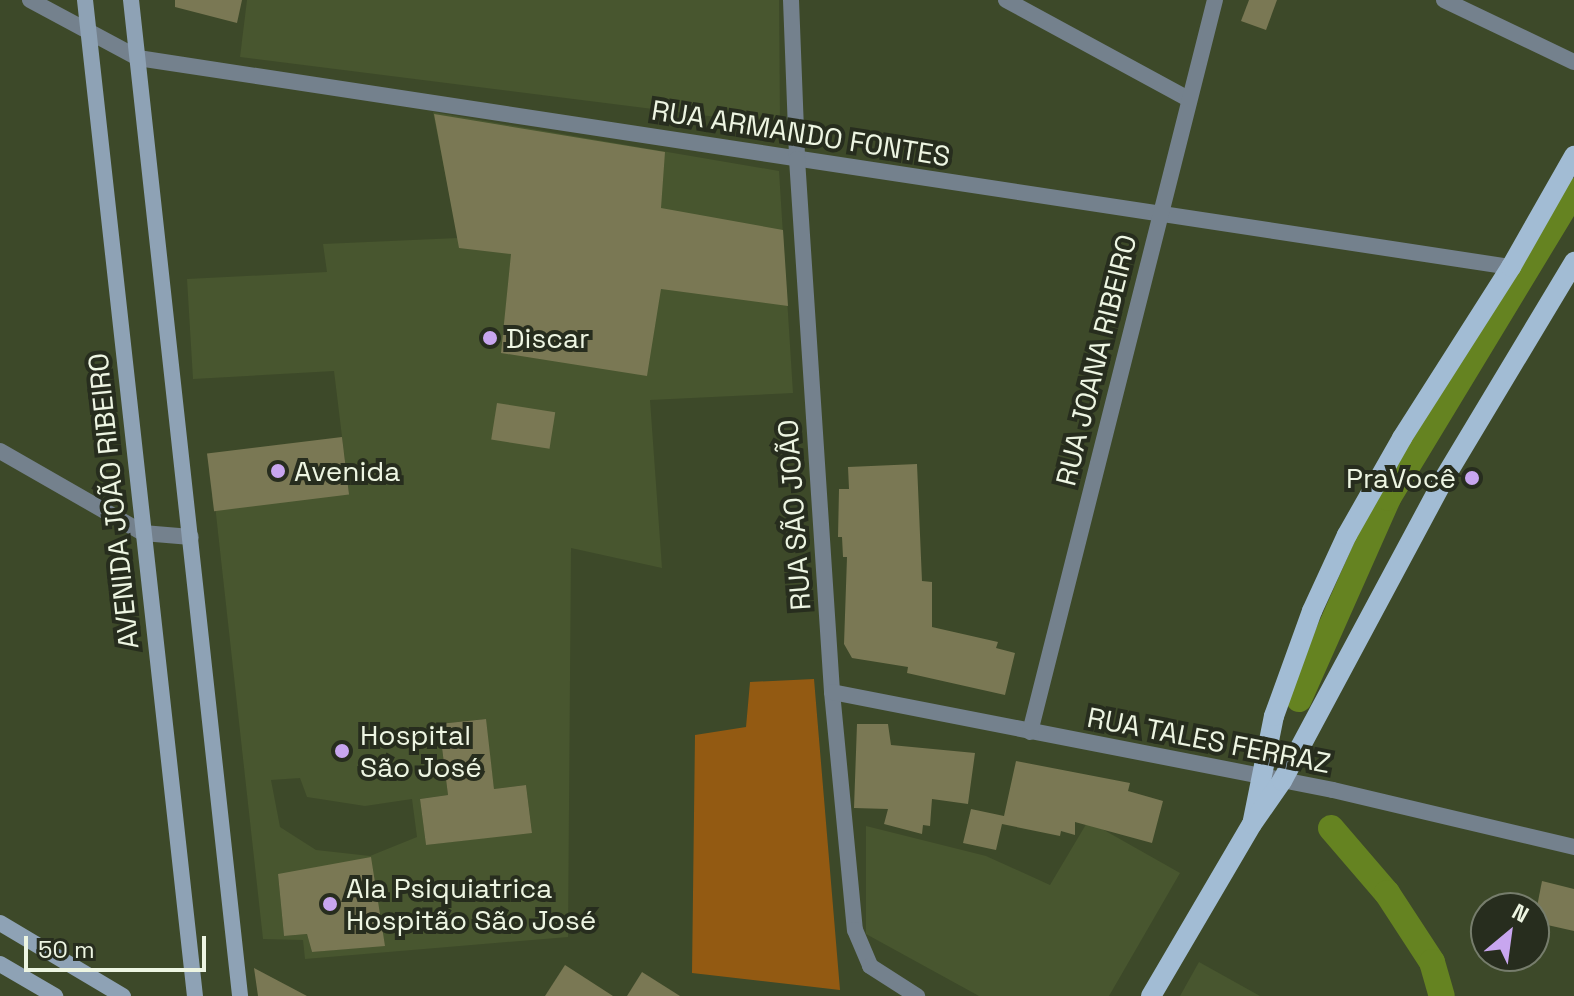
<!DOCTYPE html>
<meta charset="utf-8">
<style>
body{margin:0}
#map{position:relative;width:1574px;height:996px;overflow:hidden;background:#3d4929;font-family:"Space Grotesk",sans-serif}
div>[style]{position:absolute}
.built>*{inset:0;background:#48562f}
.green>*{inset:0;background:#935a12}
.canal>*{height:26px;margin:-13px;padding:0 13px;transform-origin:13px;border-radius:13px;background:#658321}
.building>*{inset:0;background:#7a7854;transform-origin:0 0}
.street>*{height:16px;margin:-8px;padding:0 8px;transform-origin:8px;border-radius:8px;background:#74818d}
.secondary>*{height:16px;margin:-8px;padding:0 8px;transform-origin:8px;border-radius:8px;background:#8ea2b5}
.primary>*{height:20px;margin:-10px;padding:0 10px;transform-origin:10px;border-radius:10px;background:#a2bcd4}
.dots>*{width:22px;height:22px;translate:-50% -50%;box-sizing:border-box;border:4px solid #272d1e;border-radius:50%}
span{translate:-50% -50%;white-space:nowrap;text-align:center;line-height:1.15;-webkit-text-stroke:8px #272d1e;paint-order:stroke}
.street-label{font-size:28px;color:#edf5e2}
.poi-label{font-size:28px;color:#edf5e2}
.left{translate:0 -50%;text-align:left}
.right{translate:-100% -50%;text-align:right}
.north{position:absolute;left:1470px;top:892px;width:80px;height:80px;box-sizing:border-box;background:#272d1e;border:2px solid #767d6c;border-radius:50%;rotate:29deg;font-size:22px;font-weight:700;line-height:32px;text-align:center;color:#edf5e2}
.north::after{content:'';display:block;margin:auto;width:28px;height:36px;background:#c8a6ef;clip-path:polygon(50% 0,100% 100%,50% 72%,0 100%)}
.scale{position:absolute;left:24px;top:936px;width:182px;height:36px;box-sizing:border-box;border:4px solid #edf5e2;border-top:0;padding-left:10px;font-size:24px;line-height:28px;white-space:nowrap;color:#edf5e2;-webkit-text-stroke:6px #272d1e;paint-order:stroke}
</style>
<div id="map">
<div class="built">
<i style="clip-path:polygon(247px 0,779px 0,780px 125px,240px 57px)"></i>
<i style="clip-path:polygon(evenodd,433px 112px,779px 171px,793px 393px,650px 400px,662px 568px,571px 548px,568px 937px,305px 959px,303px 940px,263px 939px,215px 505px,349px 494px,334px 371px,193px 379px,187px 279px,327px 272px,323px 244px,458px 238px,433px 112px,485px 719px,494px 789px,526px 785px,532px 832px,426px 845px,420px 799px,448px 795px,439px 724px,485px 719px,433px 112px,300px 778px,307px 797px,365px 806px,412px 799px,417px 837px,370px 856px,316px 850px,280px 827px,271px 780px,300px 778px,433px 112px,278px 874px,385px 945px,312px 952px,307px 934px,284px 936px,278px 874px)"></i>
<i style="clip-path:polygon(1088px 821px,1180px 873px,1109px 996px,979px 996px,866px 934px,866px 826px,986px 856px,1050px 885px)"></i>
<i style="clip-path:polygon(1199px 962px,1260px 996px,1180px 996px)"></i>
</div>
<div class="green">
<i style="clip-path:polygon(814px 679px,840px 990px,692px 973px,695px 735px,746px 727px,750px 682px)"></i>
</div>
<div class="canal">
<i style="left:1299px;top:699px;width:220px;rotate:-66.1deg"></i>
<i style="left:1388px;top:498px;width:359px;rotate:-58.8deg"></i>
<i style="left:1331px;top:828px;width:86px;rotate:49.3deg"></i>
<i style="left:1387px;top:893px;width:82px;rotate:56.9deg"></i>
<i style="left:1432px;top:962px;width:35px;rotate:74deg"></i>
</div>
<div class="building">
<i style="clip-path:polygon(175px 0,242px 0,237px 23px,175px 7px)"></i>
<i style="clip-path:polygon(1249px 0,1277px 0,1266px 30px,1241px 21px)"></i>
<i style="clip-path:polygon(434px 114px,665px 152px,661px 208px,783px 230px,788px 306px,661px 289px,647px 376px,501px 353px,511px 254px,459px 248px)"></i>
<i style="left:497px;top:403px;width:59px;height:37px;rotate:9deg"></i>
<i style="left:342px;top:437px;width:58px;height:136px;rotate:83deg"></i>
<i style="clip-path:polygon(917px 464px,922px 581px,932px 582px,932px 627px,998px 642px,996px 648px,1015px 653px,1005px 695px,907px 673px,908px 667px,852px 658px,844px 644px,847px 557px,843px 557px,842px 537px,838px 537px,839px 489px,849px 489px,848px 467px)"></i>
<i style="clip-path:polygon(486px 719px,494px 789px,526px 785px,532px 833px,426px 845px,420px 799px,448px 795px,439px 724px)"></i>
<i style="clip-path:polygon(857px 724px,888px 724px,891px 745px,975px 753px,968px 804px,932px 799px,930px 826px,923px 825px,922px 834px,884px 824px,888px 809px,854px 808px)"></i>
<i style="clip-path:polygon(1016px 761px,1130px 783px,1128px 791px,1163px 801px,1152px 843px,1075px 822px,1075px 835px,1061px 831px,1060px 836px,1002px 824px,996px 850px,963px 843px,971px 809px,1004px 816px)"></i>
<i style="clip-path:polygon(371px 857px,385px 946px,312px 952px,307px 934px,284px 936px,278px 874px)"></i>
<i style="clip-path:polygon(1542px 881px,1574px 889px,1574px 931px,1534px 922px)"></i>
<i style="clip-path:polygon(565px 965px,613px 996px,545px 996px)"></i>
<i style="clip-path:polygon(254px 968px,271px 977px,307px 996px,258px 996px)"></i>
<i style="clip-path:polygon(642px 972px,680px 996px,627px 996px)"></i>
</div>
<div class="street">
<i style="left:30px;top:0;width:123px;rotate:28.2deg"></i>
<i style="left:138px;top:58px;width:1389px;rotate:8.66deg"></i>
<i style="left:791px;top:0;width:159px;rotate:87.8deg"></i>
<i style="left:797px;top:159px;width:534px;rotate:86.24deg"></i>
<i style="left:832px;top:692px;width:239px;rotate:84.5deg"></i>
<i style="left:855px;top:930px;width:39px;rotate:67deg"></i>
<i style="left:870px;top:966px;width:56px;rotate:32.6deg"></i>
<i style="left:1006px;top:0;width:207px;rotate:28.5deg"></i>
<i style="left:1444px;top:0;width:144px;rotate:25.5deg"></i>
<i style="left:0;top:451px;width:165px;rotate:29.8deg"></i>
<i style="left:143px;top:533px;width:48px;rotate:4.8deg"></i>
<i style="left:832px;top:692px;width:510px;rotate:11.07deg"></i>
<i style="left:1333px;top:790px;width:248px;rotate:13.3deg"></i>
<i style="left:1030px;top:732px;width:755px;rotate:-75.82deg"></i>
</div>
<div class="secondary">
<i style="left:85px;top:0;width:1002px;rotate:83.7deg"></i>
<i style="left:131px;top:0;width:1002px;rotate:83.75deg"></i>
<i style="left:0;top:923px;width:143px;rotate:30.7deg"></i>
<i style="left:0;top:964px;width:64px;rotate:30.2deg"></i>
</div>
<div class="primary">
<i style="left:1253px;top:820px;width:106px;rotate:-78.6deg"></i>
<i style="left:1274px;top:716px;width:112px;rotate:-70.1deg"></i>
<i style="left:1312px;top:611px;width:84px;rotate:-65.3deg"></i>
<i style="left:1347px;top:535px;width:112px;rotate:-60.4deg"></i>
<i style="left:1402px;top:438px;width:203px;rotate:-57.5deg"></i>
<i style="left:1511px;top:267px;width:128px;rotate:-60.4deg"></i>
<i style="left:1151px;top:996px;width:199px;rotate:-59.6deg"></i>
<i style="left:1252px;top:824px;width:52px;rotate:-55.1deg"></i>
<i style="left:1282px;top:781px;width:339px;rotate:-61.8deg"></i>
<i style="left:1442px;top:482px;width:257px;rotate:-59deg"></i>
</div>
<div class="dots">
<i style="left:490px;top:338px;background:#c8a6ef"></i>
<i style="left:278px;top:471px;background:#c8a6ef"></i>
<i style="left:1472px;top:478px;background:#c8a6ef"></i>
<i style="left:342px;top:751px;background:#c8a6ef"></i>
<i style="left:330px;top:904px;background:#c8a6ef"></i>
</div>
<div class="street-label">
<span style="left:801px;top:133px;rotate:9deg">RUA ARMANDO FONTES</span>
<span style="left:1096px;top:360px;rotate:-76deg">RUA JOANA RIBEIRO</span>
<span style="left:113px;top:501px;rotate:-96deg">AVENIDA JOÃO RIBEIRO</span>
<span style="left:794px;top:515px;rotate:-94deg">RUA SÃO JOÃO</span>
<span style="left:1209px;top:740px;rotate:11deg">RUA TALES FERRAZ</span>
</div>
<div class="poi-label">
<span class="left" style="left:506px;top:338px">Discar</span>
<span class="left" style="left:294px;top:471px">Avenida</span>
<span class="right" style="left:1456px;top:478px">PraVocê</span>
<span class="left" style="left:360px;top:751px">Hospital<br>São José</span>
<span class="left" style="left:346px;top:904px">Ala Psiquiatrica<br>Hospitão São José</span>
</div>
<div class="north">N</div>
<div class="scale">50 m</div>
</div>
